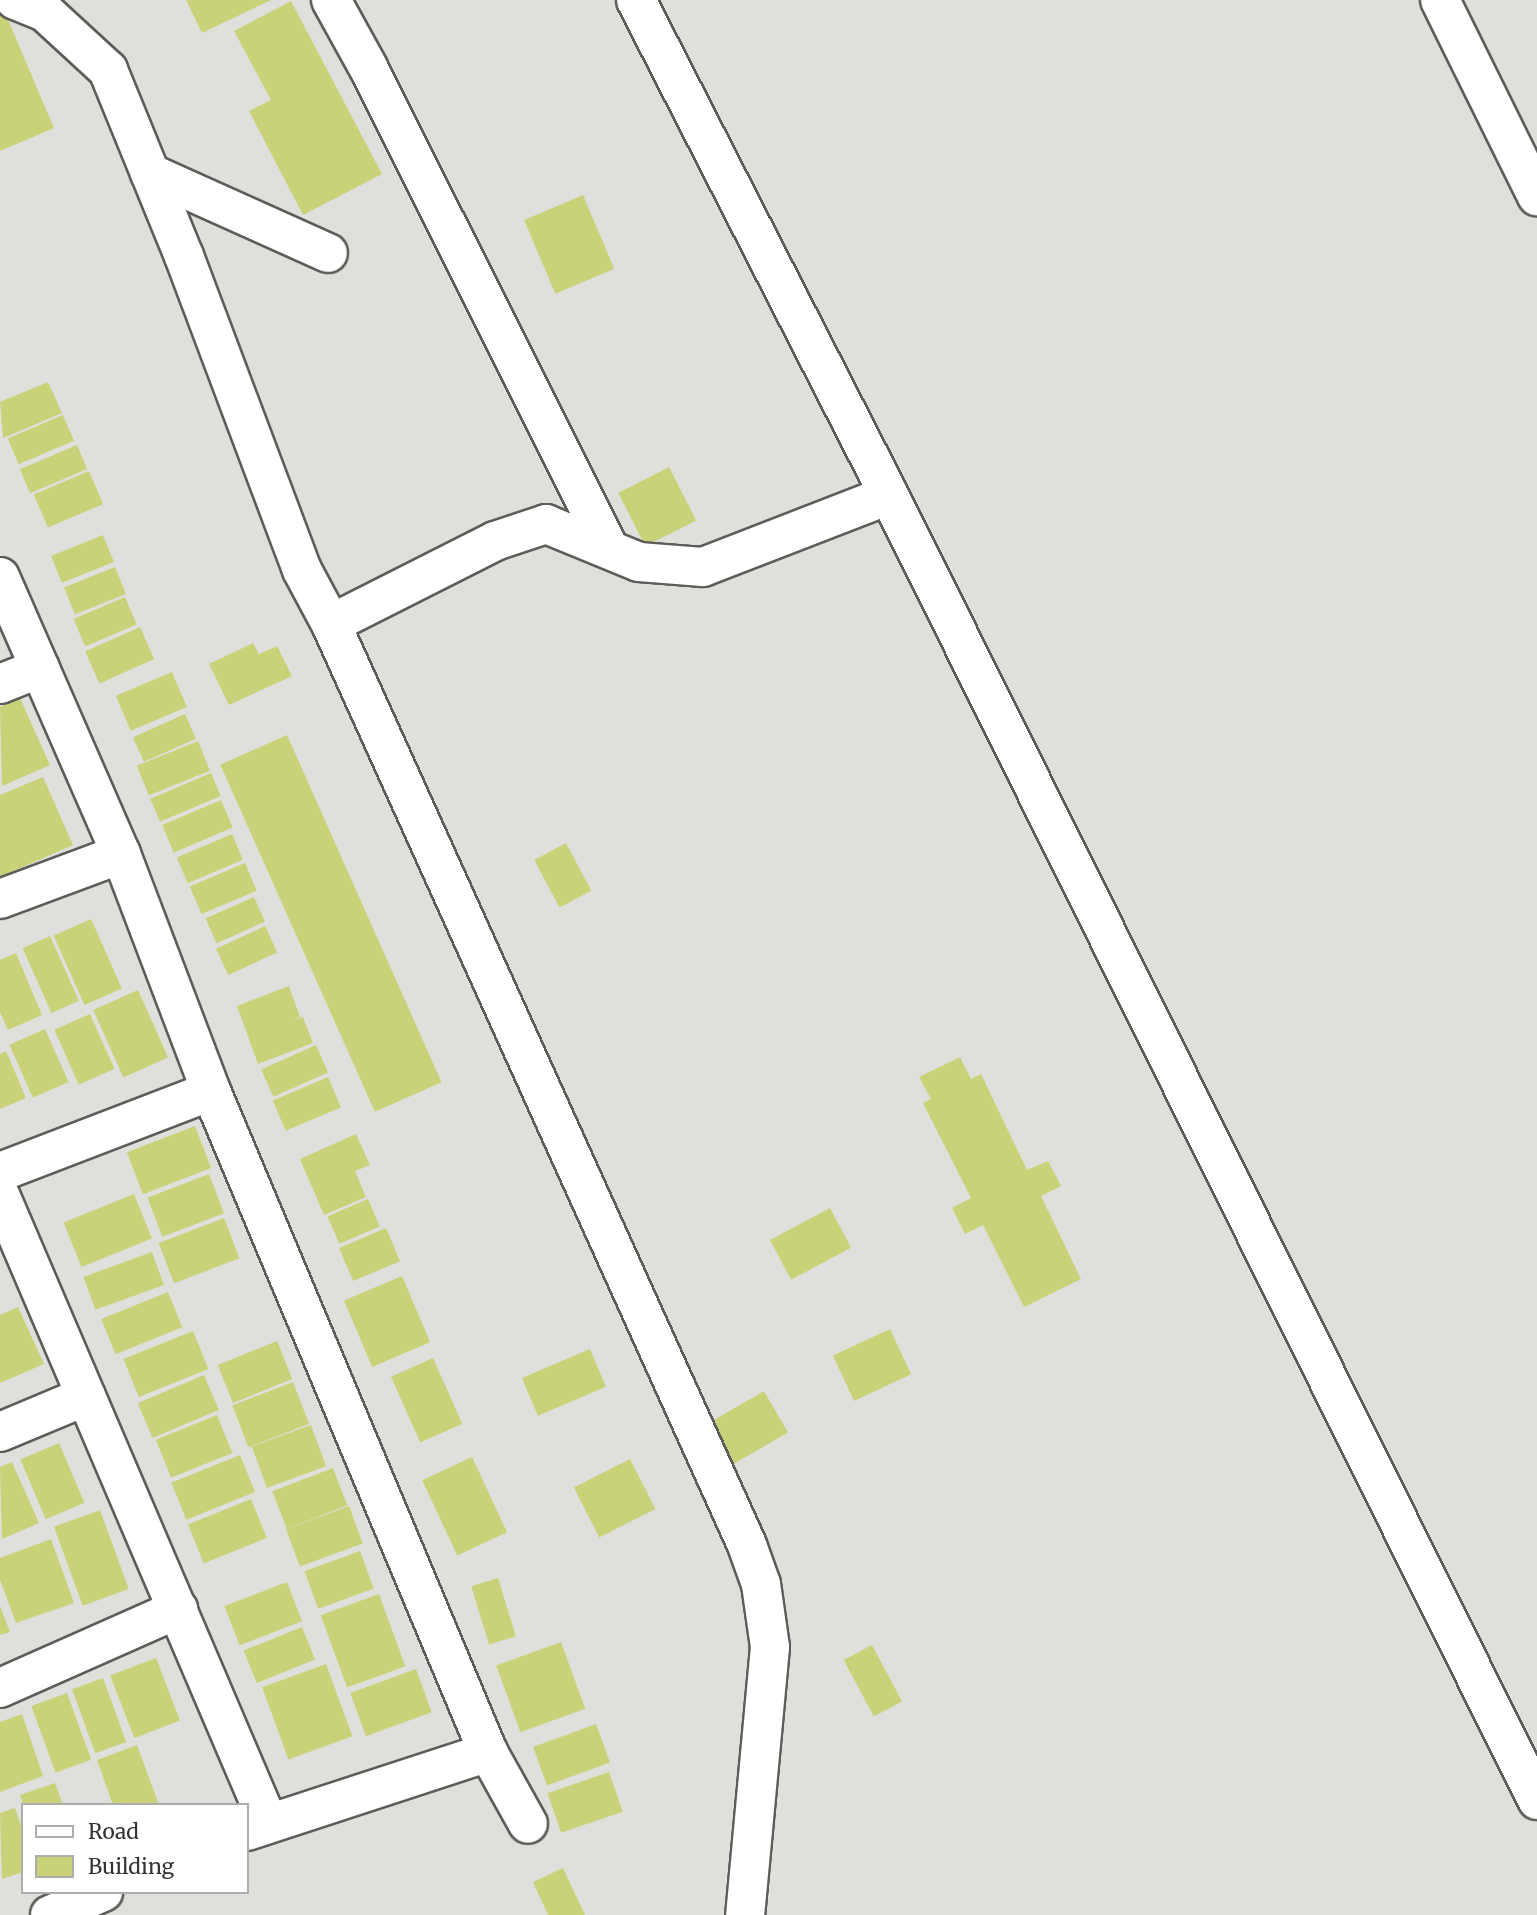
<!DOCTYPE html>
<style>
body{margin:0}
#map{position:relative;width:1537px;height:1915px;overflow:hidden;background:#dfe0db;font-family:Merriweather,serif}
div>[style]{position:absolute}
.building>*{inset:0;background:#c9d279;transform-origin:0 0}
.roads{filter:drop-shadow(2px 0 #5c5d59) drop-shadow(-2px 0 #5c5d59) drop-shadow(0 2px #5c5d59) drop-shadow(0 -2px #5c5d59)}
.minor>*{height:38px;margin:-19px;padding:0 19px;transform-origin:19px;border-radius:19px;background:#fff}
span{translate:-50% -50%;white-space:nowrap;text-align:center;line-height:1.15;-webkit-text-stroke:7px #fff;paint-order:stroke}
.legend{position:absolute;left:21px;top:1803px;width:228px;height:91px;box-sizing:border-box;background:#fff;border:2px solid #adadad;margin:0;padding:9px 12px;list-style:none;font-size:21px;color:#333331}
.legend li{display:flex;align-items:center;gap:14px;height:35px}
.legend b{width:35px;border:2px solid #adadad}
</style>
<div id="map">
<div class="building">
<i style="clip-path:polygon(186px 0,271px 0,202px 33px)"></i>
<i style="clip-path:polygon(0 1px,54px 128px,0 151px)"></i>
<i style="clip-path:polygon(291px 1px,382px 174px,303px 215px,249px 111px,271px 100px,234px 31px)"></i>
<i style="left:583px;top:195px;width:80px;height:64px;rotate:67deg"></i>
<i style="clip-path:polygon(48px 382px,62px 413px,3px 438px,0 402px)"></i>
<i style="left:63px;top:415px;width:28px;height:60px;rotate:67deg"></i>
<i style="left:77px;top:445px;width:26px;height:62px;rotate:67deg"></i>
<i style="left:669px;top:467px;width:60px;height:57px;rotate:63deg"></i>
<i style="left:89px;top:471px;width:36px;height:60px;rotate:67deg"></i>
<i style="left:103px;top:535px;width:29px;height:56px;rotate:68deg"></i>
<i style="left:115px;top:567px;width:29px;height:55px;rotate:68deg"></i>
<i style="left:125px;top:597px;width:30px;height:56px;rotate:67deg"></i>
<i style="left:140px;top:627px;width:35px;height:60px;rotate:66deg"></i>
<i style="clip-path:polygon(253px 643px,259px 654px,277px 646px,292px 676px,229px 705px,209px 664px)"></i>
<i style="left:172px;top:672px;width:38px;height:61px;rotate:67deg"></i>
<i style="clip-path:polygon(20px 698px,50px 765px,2px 786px,0 707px)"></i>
<i style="left:185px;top:714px;width:27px;height:57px;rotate:66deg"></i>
<i style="left:287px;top:735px;width:380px;height:73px;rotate:66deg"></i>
<i style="left:198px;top:741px;width:32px;height:66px;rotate:68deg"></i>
<i style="left:211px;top:773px;width:25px;height:66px;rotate:67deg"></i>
<i style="clip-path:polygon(43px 777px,73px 845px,0 877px,0 795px)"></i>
<i style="left:221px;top:800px;width:30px;height:64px;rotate:67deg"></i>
<i style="left:232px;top:834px;width:28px;height:60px;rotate:67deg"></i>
<i style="left:566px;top:843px;width:54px;height:36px;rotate:62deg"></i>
<i style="left:245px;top:863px;width:30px;height:60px;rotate:67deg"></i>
<i style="left:254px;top:897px;width:27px;height:53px;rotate:66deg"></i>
<i style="left:91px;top:919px;width:76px;height:41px;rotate:66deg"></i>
<i style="left:265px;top:926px;width:29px;height:54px;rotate:65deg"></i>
<i style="left:50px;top:936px;width:71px;height:30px;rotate:66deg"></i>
<i style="clip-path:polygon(16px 953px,42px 1015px,8px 1030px,0 1012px,0 960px)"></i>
<i style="clip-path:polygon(289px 986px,300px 1017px,293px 1020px,303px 1017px,313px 1043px,258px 1064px,237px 1006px)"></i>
<i style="left:138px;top:990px;width:74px;height:49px;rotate:66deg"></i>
<i style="left:90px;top:1014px;width:60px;height:39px;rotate:66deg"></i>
<i style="left:45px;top:1029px;width:58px;height:39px;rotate:66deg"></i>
<i style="left:316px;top:1045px;width:30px;height:60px;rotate:66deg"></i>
<i style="clip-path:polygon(6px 1051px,26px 1098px,0 1109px,0 1054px)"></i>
<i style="clip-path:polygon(960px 1057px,971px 1079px,981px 1074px,1027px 1170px,1048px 1161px,1061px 1186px,1041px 1196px,1081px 1279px,1024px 1307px,983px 1225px,965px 1234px,952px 1208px,971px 1198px,923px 1103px,931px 1099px,919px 1077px)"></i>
<i style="left:328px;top:1077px;width:33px;height:60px;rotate:67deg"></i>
<i style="left:195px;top:1126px;width:45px;height:73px;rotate:69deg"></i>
<i style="clip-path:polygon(356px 1134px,370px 1165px,355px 1171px,366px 1197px,324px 1215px,300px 1159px)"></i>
<i style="left:209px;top:1174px;width:42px;height:66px;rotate:69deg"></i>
<i style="left:134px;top:1194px;width:48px;height:76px;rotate:68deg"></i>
<i style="left:368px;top:1199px;width:30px;height:44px;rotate:67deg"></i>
<i style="left:830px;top:1208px;width:45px;height:68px;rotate:62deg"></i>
<i style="left:224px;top:1218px;width:43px;height:70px;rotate:69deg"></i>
<i style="left:386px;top:1228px;width:36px;height:51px;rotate:67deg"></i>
<i style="left:152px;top:1252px;width:35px;height:73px;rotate:70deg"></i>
<i style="left:402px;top:1276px;width:72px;height:63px;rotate:67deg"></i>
<i style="left:168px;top:1292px;width:38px;height:72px;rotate:68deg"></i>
<i style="clip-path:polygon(18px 1307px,44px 1364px,0 1383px,0 1315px)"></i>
<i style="left:890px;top:1329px;width:50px;height:63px;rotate:65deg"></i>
<i style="left:193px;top:1331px;width:41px;height:75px;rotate:68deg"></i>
<i style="left:277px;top:1341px;width:41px;height:64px;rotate:68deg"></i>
<i style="left:590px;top:1349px;width:41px;height:74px;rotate:67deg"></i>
<i style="left:433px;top:1358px;width:72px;height:46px;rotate:66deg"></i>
<i style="left:204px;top:1375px;width:38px;height:72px;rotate:67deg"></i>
<i style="left:293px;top:1382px;width:45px;height:65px;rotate:69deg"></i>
<i style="left:764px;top:1391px;width:48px;height:72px;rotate:60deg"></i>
<i style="left:217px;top:1415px;width:41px;height:66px;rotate:68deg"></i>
<i style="left:311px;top:1425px;width:44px;height:63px;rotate:70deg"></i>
<i style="left:59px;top:1443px;width:65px;height:42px;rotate:67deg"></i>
<i style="left:240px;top:1455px;width:40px;height:74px;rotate:68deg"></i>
<i style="left:472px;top:1457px;width:83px;height:55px;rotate:65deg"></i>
<i style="left:630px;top:1459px;width:56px;height:63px;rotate:63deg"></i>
<i style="clip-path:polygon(12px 1462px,39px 1523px,2px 1539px,0 1467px)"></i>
<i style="left:333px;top:1468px;width:40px;height:65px;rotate:69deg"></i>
<i style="left:251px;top:1499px;width:42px;height:68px;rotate:68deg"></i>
<i style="left:349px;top:1506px;width:40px;height:67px;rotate:70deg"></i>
<i style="left:100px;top:1510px;width:84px;height:49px;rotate:70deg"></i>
<i style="clip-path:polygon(51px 1539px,74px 1603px,16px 1623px,0 1580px,0 1558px)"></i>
<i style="left:360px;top:1551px;width:40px;height:59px;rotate:70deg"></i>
<i style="left:498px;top:1578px;width:61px;height:28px;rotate:73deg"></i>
<i style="left:287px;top:1582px;width:42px;height:67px;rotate:69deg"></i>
<i style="left:379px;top:1594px;width:77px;height:62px;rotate:70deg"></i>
<i style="clip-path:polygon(0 1606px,10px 1632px,0 1635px)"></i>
<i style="left:302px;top:1627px;width:35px;height:63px;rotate:68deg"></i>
<i style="left:561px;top:1642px;width:71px;height:69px;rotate:70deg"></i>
<i style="left:872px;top:1645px;width:64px;height:32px;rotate:62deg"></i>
<i style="left:156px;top:1658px;width:67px;height:49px;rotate:69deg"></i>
<i style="left:326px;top:1664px;width:77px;height:68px;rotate:70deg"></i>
<i style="left:416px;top:1669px;width:46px;height:70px;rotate:70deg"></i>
<i style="left:103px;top:1678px;width:68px;height:33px;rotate:70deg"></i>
<i style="left:67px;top:1693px;width:71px;height:38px;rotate:70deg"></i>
<i style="clip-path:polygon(22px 1714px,43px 1776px,0 1792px,0 1722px)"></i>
<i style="left:596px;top:1724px;width:41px;height:67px;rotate:70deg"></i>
<i style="clip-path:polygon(137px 1745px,159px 1805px,113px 1805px,97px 1760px)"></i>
<i style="left:609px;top:1772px;width:42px;height:65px;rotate:71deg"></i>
<i style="clip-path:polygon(55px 1783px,63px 1805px,23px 1805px,20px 1795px)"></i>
<i style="clip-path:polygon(15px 1808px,23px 1831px,23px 1872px,2px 1879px,0 1813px)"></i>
<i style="clip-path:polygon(563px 1868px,585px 1915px,548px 1915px,533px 1882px)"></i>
</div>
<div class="roads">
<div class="minor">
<i style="left:15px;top:0;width:32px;rotate:22deg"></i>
<i style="left:45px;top:12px;width:86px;rotate:42.6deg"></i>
<i style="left:108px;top:70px;width:201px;rotate:67.8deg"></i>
<i style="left:184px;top:256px;width:335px;rotate:69.4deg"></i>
<i style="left:302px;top:570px;width:61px;rotate:61.8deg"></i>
<i style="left:331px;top:624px;width:1011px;rotate:65.69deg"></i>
<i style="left:747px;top:1545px;width:41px;rotate:70.3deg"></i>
<i style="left:761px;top:1584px;width:64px;rotate:81.9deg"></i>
<i style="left:770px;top:1647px;width:269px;rotate:95.3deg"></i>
<i style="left:331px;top:0;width:77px;rotate:61.1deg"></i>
<i style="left:368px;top:67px;width:537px;rotate:63.43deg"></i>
<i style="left:636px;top:0;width:556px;rotate:62.93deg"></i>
<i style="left:889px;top:495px;width:1457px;rotate:63.59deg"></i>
<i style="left:1440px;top:0;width:219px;rotate:63.7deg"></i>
<i style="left:150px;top:173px;width:195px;rotate:24.2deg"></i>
<i style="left:0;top:577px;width:302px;rotate:66.4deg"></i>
<i style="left:121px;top:854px;width:254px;rotate:69.2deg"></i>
<i style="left:211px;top:1091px;width:717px;rotate:67.26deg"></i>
<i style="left:488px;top:1752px;width:82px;rotate:60.9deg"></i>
<i style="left:331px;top:624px;width:184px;rotate:-26.8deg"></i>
<i style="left:495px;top:541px;width:54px;rotate:-18.4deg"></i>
<i style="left:546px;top:524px;width:100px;rotate:22.2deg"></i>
<i style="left:639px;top:562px;width:64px;rotate:4.5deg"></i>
<i style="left:703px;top:567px;width:199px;rotate:-21.2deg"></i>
<i style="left:0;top:684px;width:43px;rotate:-21.8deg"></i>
<i style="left:0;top:899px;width:129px;rotate:-20.4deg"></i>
<i style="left:0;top:1172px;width:226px;rotate:-21deg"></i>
<i style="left:0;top:1195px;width:682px;rotate:66.86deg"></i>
<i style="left:0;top:1432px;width:93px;rotate:-22.7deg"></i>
<i style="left:0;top:1688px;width:195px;rotate:-23.9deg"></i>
<i style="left:247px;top:1831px;width:254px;rotate:-18.1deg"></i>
<i style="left:50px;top:1915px;width:58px;rotate:-23.5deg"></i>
</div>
</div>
<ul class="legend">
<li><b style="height:9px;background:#fff"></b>Road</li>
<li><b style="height:19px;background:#c9d279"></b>Building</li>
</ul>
</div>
